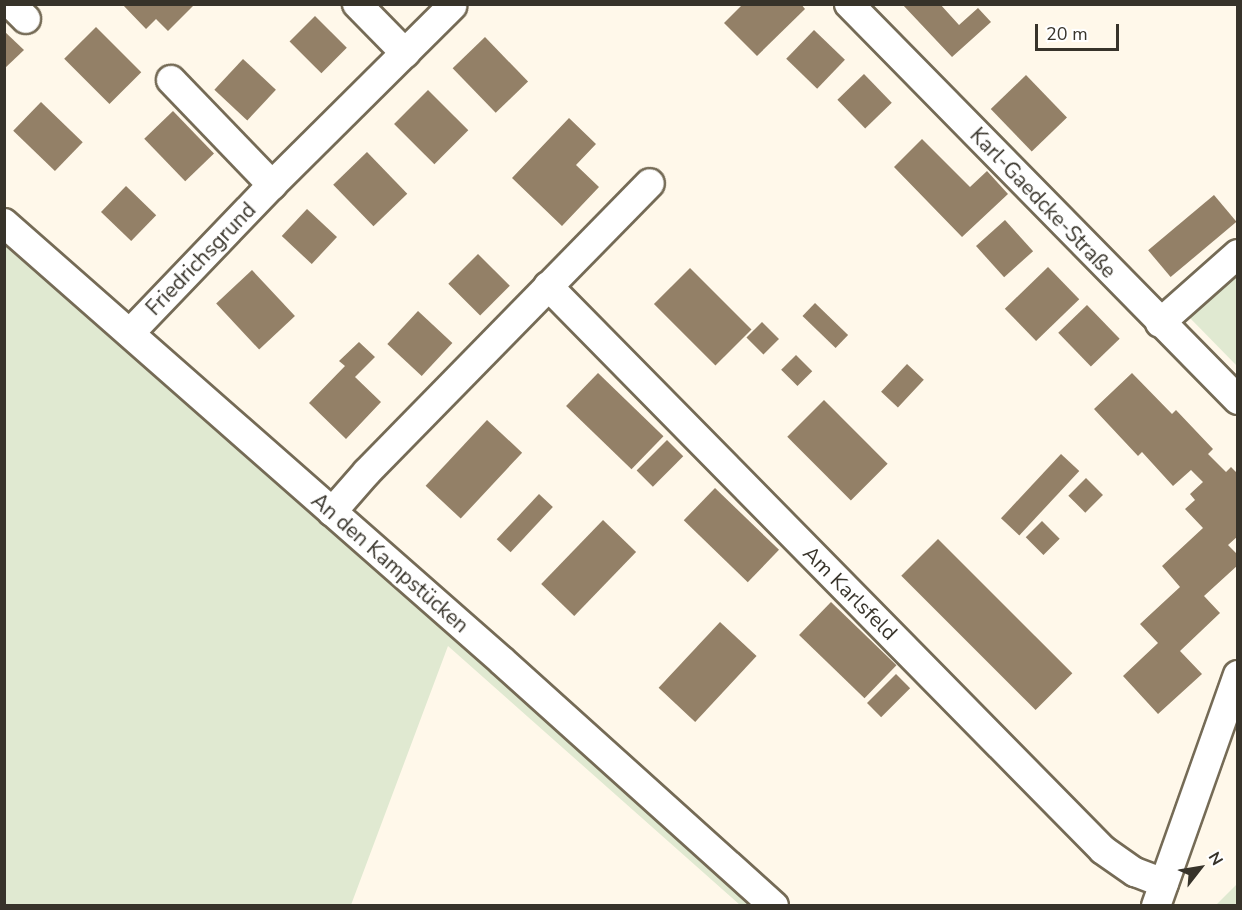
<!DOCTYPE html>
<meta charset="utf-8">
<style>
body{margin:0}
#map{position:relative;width:1242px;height:910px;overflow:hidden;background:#fff8ea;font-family:"Nunito Sans",sans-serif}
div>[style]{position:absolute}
.green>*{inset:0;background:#e0e9d1}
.building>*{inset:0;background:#938067;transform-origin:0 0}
.roads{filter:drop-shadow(2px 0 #756b56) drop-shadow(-2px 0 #756b56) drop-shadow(0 2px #756b56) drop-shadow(0 -2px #756b56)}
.minor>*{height:28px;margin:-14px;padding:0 14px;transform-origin:14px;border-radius:14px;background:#fff}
span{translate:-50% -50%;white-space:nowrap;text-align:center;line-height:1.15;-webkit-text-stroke:5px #fff;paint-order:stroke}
.street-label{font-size:21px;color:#37332a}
.frame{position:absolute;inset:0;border:6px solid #37332a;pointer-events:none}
.north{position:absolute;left:1170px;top:838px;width:60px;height:60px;-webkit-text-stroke:4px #fff;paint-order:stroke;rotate:59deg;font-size:16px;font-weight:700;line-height:24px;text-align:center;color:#37332a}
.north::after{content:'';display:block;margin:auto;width:21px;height:27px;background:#37332a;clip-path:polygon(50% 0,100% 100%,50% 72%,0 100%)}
.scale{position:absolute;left:1035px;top:24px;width:84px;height:27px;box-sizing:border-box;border:3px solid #37332a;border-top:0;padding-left:8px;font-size:18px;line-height:21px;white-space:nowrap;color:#37332a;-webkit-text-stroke:4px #fff;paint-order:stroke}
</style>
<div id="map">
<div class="green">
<i style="clip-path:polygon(4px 236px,758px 905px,740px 905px,448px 646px,351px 905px,5px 905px)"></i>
<i style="clip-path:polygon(1237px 271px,1237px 366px,1188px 316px)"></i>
<i style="clip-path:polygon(1237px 884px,1237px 905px,1216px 905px)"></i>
</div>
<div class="building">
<i style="clip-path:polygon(122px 4px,195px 4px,168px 31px,156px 19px,146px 29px)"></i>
<i style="clip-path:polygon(743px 4px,801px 4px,805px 9px,757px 56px,724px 23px)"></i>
<i style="clip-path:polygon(902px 4px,940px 4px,959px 25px,978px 8px,991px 22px,952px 57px)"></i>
<i style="left:315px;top:16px;width:45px;height:36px;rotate:45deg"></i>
<i style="left:96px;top:27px;width:64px;height:45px;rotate:45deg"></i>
<i style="left:814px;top:30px;width:43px;height:40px;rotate:44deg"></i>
<i style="clip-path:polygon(4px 31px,24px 50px,4px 69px)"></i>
<i style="left:485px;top:37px;width:62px;height:45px;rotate:46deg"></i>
<i style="left:243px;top:59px;width:45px;height:42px;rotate:43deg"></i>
<i style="left:864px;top:74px;width:40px;height:37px;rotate:46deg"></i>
<i style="left:1026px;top:75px;width:59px;height:49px;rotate:46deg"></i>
<i style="left:428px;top:90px;width:57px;height:48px;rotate:45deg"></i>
<i style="left:41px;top:102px;width:58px;height:40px;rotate:44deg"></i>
<i style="left:173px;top:111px;width:59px;height:40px;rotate:46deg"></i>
<i style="clip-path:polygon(569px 118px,596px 144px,576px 165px,599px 187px,562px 226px,512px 178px)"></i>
<i style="clip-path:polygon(922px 139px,970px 187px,987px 171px,1008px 194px,962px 237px,894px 167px)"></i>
<i style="left:367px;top:152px;width:58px;height:47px;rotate:46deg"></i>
<i style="left:126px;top:186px;width:42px;height:36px;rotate:44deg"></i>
<i style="left:1214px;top:195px;width:35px;height:86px;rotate:50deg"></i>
<i style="left:307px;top:209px;width:41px;height:37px;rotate:43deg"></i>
<i style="left:1005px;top:220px;width:42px;height:39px;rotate:48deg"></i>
<i style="left:478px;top:254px;width:45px;height:42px;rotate:45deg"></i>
<i style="left:1048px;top:267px;width:45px;height:60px;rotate:46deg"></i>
<i style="left:690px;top:268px;width:87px;height:51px;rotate:45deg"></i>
<i style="left:252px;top:270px;width:63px;height:49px;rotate:47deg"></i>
<i style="left:815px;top:303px;width:46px;height:18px;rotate:44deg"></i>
<i style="left:1087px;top:305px;width:47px;height:40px;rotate:46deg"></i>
<i style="left:418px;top:311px;width:47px;height:45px;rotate:43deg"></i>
<i style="left:762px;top:322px;width:24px;height:22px;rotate:45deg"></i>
<i style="clip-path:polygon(359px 342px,375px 357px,355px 377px,381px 402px,346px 439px,309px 403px,345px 366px,339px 361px)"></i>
<i style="left:796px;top:355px;width:23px;height:21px;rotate:45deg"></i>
<i style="left:907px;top:364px;width:23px;height:38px;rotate:43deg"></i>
<i style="left:598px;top:373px;width:91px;height:46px;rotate:44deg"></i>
<i style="clip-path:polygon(1132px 373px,1172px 414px,1176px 410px,1213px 449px,1208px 454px,1226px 472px,1231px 467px,1238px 474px,1238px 536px,1228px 545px,1238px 555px,1238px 565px,1204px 596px,1220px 613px,1180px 651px,1202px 674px,1158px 714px,1123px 676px,1158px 643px,1140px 624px,1180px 587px,1162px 566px,1203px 528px,1185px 509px,1195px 500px,1190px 494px,1203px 482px,1191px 470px,1173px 486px,1142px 452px,1138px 456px,1094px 409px)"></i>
<i style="left:824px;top:400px;width:90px;height:52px;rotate:45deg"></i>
<i style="left:487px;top:420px;width:48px;height:90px;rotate:43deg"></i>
<i style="left:667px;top:440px;width:23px;height:43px;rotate:45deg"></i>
<i style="left:1061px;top:454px;width:25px;height:88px;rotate:43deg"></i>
<i style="left:1086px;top:478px;width:24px;height:25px;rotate:45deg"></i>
<i style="left:715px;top:488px;width:89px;height:45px;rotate:44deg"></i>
<i style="left:539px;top:494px;width:19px;height:62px;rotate:43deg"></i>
<i style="left:603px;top:520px;width:46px;height:89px;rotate:44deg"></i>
<i style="left:1042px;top:521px;width:25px;height:23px;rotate:45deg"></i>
<i style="left:938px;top:539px;width:190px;height:52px;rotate:45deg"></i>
<i style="left:831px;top:602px;width:91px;height:46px;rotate:44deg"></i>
<i style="left:720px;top:622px;width:50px;height:90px;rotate:43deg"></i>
<i style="left:896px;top:674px;width:20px;height:41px;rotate:45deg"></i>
</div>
<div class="roads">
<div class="minor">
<i style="left:11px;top:4px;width:21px;rotate:45deg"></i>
<i style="left:357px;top:4px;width:69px;rotate:45.6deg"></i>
<i style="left:849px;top:4px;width:555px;rotate:45.51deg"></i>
<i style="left:171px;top:80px;width:146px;rotate:46.1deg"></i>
<i style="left:4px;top:223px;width:663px;rotate:41.33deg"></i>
<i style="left:502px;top:661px;width:366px;rotate:42deg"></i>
<i style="left:548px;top:286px;width:791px;rotate:45.46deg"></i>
<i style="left:1103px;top:850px;width:39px;rotate:35deg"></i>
<i style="left:1135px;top:872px;width:31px;rotate:21deg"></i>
<i style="left:1160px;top:323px;width:104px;rotate:-41.5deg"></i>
<i style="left:130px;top:333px;width:205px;rotate:-46.2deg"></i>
<i style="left:272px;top:185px;width:254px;rotate:-44.8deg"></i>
<i style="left:332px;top:512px;width:53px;rotate:-48.8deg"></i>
<i style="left:367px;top:472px;width:404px;rotate:-45.6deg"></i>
<i style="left:1156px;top:906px;width:245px;rotate:-70.5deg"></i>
</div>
</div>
<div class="street-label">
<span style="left:1043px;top:203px;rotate:46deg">Karl-Gaedcke-Straße</span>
<span style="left:201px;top:259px;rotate:-46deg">Friedrichsgrund</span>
<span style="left:390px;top:563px;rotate:41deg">An den Kampstücken</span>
<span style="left:850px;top:593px;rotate:45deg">Am Karlsfeld</span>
</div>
<div class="frame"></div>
<div class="north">N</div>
<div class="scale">20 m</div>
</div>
